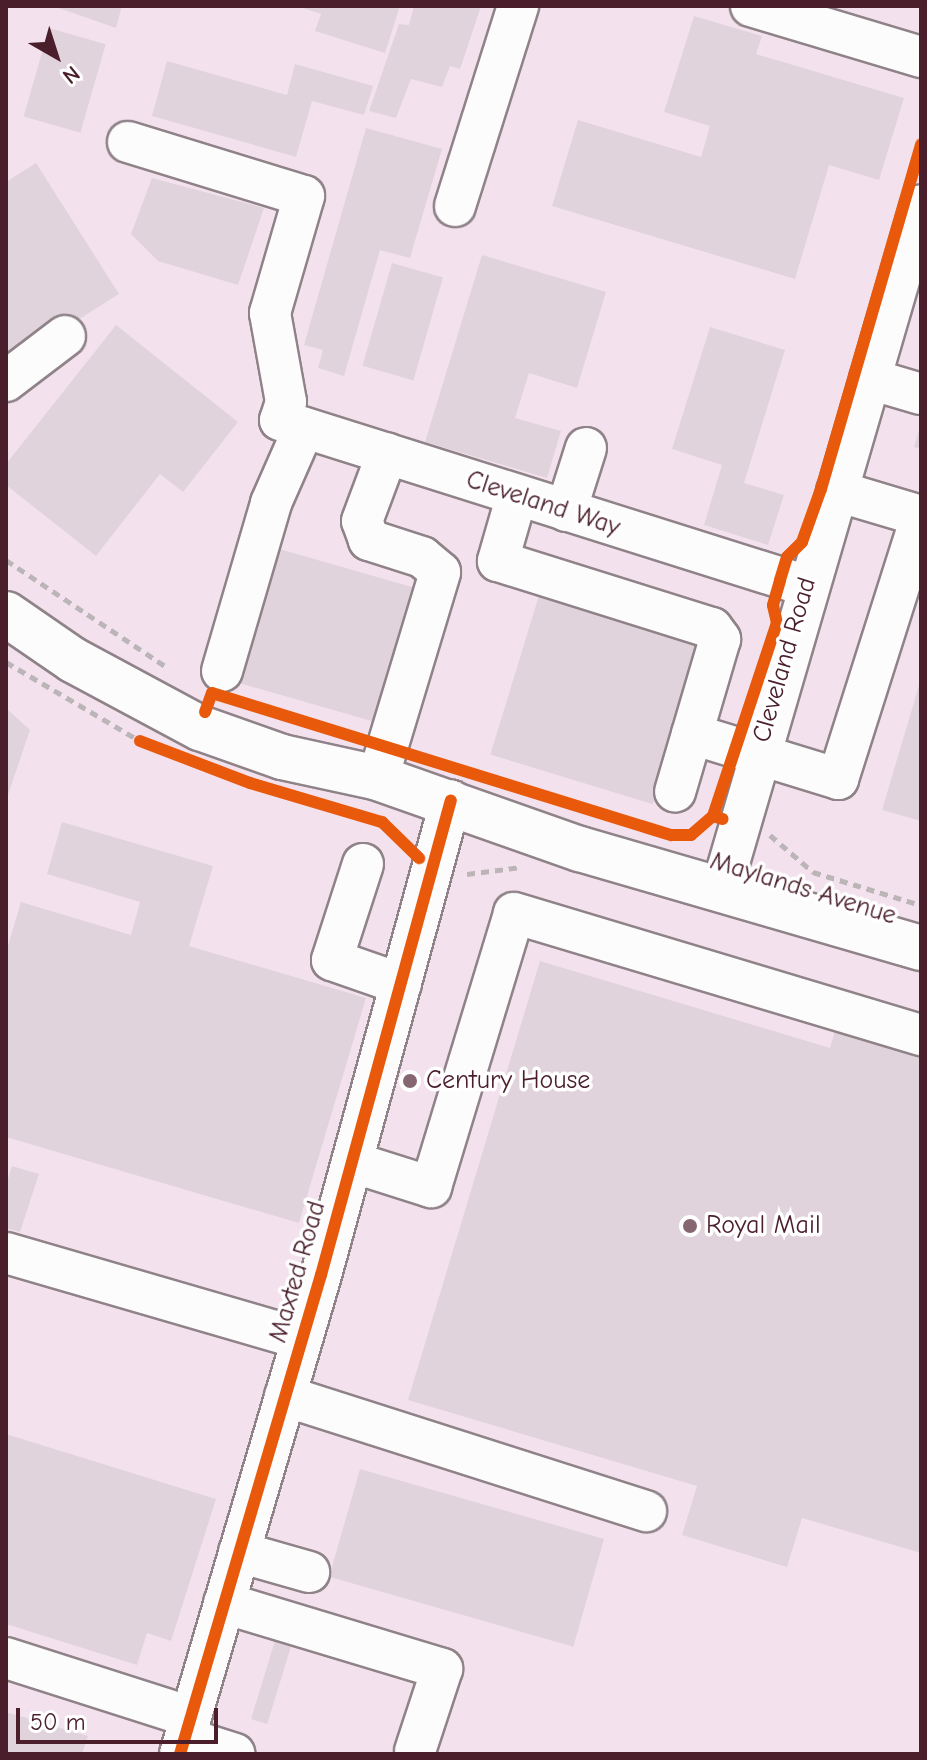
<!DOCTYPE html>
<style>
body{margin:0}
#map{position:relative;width:927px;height:1760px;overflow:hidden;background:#f4ecf2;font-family:"Comic Neue",sans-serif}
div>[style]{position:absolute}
.built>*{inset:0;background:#f3e2ee;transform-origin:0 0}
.building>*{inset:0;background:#e1d3dc;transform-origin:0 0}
.path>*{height:5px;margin-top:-2.5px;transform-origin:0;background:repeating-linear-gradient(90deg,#bbb5b7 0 8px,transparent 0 14px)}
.roads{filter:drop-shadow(2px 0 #8f8388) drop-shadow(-2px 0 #8f8388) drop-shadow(0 2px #8f8388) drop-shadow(0 -2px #8f8388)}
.minor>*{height:40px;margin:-20px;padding:0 20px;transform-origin:20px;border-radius:20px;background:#fdfcfd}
.major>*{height:44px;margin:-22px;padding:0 22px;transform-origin:22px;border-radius:22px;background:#fdfcfd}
.cycleway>*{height:12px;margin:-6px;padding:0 6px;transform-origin:6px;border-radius:6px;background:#e8590c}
.dots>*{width:22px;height:22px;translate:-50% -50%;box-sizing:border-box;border:4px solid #fff;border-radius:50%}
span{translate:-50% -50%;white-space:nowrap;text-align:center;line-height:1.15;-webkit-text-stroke:7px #fff;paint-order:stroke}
.street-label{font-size:26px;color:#4a1f2b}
.poi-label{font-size:26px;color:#4a1f2b}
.left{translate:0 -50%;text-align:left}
.frame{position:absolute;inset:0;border:8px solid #4a1f2b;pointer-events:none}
.north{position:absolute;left:16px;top:16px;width:80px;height:80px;-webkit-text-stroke:6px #fff;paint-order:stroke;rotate:141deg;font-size:22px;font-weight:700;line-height:32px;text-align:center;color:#4a1f2b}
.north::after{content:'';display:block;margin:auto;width:28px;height:36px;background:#4a1f2b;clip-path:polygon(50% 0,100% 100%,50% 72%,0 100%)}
.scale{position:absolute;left:16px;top:1708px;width:202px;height:36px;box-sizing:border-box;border:4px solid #4a1f2b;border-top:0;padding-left:10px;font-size:24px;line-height:28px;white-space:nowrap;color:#4a1f2b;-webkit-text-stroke:6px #fff;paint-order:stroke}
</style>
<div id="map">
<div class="built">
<i style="left:6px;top:6px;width:915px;height:1748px"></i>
</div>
<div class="building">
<i style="clip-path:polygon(53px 6px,122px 6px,116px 28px)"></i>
<i style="clip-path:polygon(297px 6px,400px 6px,385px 53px,315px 31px,321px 14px)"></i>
<i style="clip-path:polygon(414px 6px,481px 6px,460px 69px,450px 66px,442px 87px,411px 79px,396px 118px,369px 111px,399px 24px,409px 25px)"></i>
<i style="clip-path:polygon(694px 16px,762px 36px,756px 54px,904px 98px,879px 180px,829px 165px,795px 279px,552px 206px,578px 120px,701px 157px,710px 126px,664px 112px)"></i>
<i style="left:49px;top:28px;width:59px;height:92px;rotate:16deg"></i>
<i style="clip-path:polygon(167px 61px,287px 95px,295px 64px,373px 86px,364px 115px,312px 101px,296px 157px,152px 116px)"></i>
<i style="clip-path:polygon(366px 128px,442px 149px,410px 258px,380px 250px,344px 376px,318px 368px,323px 350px,304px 345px)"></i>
<i style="clip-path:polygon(36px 163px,119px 294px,6px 365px,6px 182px)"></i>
<i style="clip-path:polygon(152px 178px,264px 208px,238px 285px,158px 261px,131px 234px)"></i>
<i style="clip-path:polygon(482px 255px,606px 292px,577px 388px,529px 373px,515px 418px,561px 431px,547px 478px,425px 442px)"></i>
<i style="left:392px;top:263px;width:53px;height:107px;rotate:16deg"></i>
<i style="clip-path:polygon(116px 325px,238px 422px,183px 492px,160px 474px,96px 556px,6px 485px,6px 464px)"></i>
<i style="clip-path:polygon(710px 327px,785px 350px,744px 483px,784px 495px,768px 545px,704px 525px,722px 465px,672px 449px)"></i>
<i style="clip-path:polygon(921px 424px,921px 449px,914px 447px)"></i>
<i style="left:276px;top:548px;width:145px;height:140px;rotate:16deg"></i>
<i style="left:540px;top:592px;width:170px;height:170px;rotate:17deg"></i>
<i style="clip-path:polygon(920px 682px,921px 683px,921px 821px,882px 810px)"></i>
<i style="clip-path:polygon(6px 708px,30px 730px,7px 798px,6px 798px)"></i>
<i style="clip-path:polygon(62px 822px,213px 866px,189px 946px,366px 998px,299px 1223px,6px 1137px,6px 952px,21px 902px,131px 935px,140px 902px,47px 874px)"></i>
<i style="clip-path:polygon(540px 961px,830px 1048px,836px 1027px,921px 1052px,921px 1553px,802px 1518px,787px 1567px,682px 1535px,697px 1486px,408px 1400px)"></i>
<i style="clip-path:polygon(12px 1166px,39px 1174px,20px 1232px,6px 1228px,6px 1185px)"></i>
<i style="clip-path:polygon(6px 1434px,216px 1499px,171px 1641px,147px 1633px,137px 1665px,6px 1624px)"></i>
<i style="left:360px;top:1469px;width:254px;height:112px;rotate:16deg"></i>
<i style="left:277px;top:1634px;width:17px;height:89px;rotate:17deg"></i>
<i style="clip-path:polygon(6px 1712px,88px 1736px,82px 1754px,6px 1754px)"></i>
</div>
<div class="path">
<i style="left:6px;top:560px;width:195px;rotate:33.7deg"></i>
<i style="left:6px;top:662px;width:156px;rotate:30.5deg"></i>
<i style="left:770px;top:835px;width:57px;rotate:40.7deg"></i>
<i style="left:813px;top:872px;width:113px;rotate:17deg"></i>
<i style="left:467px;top:874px;width:54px;rotate:-7.4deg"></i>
</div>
<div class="roads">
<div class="minor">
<i style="left:751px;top:6px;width:177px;rotate:16.7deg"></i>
<i style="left:128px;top:142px;width:184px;rotate:17.1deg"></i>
<i style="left:304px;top:196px;width:122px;rotate:106.2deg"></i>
<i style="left:270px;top:313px;width:90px;rotate:79.8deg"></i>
<i style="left:286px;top:402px;width:19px;rotate:108deg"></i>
<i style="left:280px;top:420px;width:553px;rotate:17.48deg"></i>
<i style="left:455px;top:206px;width:210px;rotate:-72.5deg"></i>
<i style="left:870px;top:379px;width:53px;rotate:16.4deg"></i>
<i style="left:6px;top:381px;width:74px;rotate:-37.3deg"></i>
<i style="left:837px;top:491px;width:88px;rotate:16.6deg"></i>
<i style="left:517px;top:495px;width:69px;rotate:106.1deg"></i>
<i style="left:498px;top:561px;width:224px;rotate:17.4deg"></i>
<i style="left:712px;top:628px;width:14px;rotate:54deg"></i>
<i style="left:720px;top:639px;width:159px;rotate:106.4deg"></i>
<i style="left:566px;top:511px;width:66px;rotate:-72.4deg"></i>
<i style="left:222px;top:671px;width:175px;rotate:-73.7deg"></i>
<i style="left:271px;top:503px;width:82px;rotate:-66.3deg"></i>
<i style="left:692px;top:734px;width:153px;rotate:17.1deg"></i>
<i style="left:838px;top:779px;width:274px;rotate:-72.4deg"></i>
<i style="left:378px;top:778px;width:215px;rotate:-73.2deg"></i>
<i style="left:440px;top:572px;width:23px;rotate:-140deg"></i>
<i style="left:422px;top:557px;width:56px;rotate:-162.2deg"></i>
<i style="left:369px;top:540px;width:20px;rotate:-110deg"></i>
<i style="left:362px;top:521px;width:72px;rotate:-69.5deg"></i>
<i style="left:363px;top:864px;width:101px;rotate:107.9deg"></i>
<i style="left:332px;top:960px;width:73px;rotate:19.2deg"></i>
<i style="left:722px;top:887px;width:710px;rotate:-73.73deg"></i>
<i style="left:352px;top:1162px;width:83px;rotate:17.6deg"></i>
<i style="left:431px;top:1187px;width:286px;rotate:-73.1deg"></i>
<i style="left:514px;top:913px;width:425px;rotate:16.7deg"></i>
<i style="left:6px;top:1253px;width:308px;rotate:16.2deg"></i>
<i style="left:285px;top:1396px;width:379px;rotate:17.7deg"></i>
<i style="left:239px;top:1552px;width:73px;rotate:15.9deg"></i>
<i style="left:224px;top:1603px;width:228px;rotate:16.8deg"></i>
<i style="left:442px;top:1669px;width:86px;rotate:108.2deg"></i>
<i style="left:6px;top:1658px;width:194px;rotate:17.7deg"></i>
<i style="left:185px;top:1738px;width:52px;rotate:17.7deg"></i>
<i style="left:180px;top:1754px;width:499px;rotate:-73.6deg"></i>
<i style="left:321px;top:1275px;width:492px;rotate:-74.7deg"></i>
</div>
<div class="major">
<i style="left:6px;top:614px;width:81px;rotate:34.5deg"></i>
<i style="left:73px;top:660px;width:144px;rotate:28.2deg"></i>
<i style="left:200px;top:728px;width:87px;rotate:19.5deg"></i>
<i style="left:282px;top:757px;width:98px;rotate:12.3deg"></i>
<i style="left:378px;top:778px;width:214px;rotate:19.4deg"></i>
<i style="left:580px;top:849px;width:355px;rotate:16.2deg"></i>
</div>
</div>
<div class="cycleway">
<i style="left:205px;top:712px;width:20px;rotate:-70deg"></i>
<i style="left:212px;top:693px;width:481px;rotate:17.2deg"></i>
<i style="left:672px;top:835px;width:19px"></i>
<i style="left:691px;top:835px;width:29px;rotate:-41deg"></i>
<i style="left:713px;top:816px;width:10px;rotate:17deg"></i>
<i style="left:140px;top:741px;width:118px;rotate:20.9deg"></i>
<i style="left:250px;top:783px;width:138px;rotate:16.5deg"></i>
<i style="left:382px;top:822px;width:52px;rotate:44.2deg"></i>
<i style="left:713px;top:816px;width:203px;rotate:-71.7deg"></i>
<i style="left:777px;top:623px;width:18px;rotate:-103deg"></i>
<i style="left:773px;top:605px;width:26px;rotate:-74deg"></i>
<i style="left:780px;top:580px;width:24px;rotate:-73deg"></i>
<i style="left:787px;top:557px;width:21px;rotate:-45deg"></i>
<i style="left:802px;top:542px;width:56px;rotate:-70.3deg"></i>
<i style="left:821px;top:489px;width:359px;rotate:-73.8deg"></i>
<i style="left:180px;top:1754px;width:499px;rotate:-73.6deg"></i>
<i style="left:321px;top:1275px;width:492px;rotate:-74.7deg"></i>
</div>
<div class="dots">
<i style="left:410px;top:1081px;background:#866771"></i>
<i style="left:690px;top:1226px;background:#866771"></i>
</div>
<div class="street-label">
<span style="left:543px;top:504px;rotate:18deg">Cleveland Way</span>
<span style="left:785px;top:660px;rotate:-74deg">Cleveland Road</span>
<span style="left:803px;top:889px;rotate:17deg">Maylands Avenue</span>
<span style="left:298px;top:1272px;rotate:-74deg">Maxted Road</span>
</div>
<div class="poi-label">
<span class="left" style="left:426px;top:1081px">Century House</span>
<span class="left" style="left:706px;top:1226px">Royal Mail</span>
</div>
<div class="frame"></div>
<div class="north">N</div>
<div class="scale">50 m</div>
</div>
